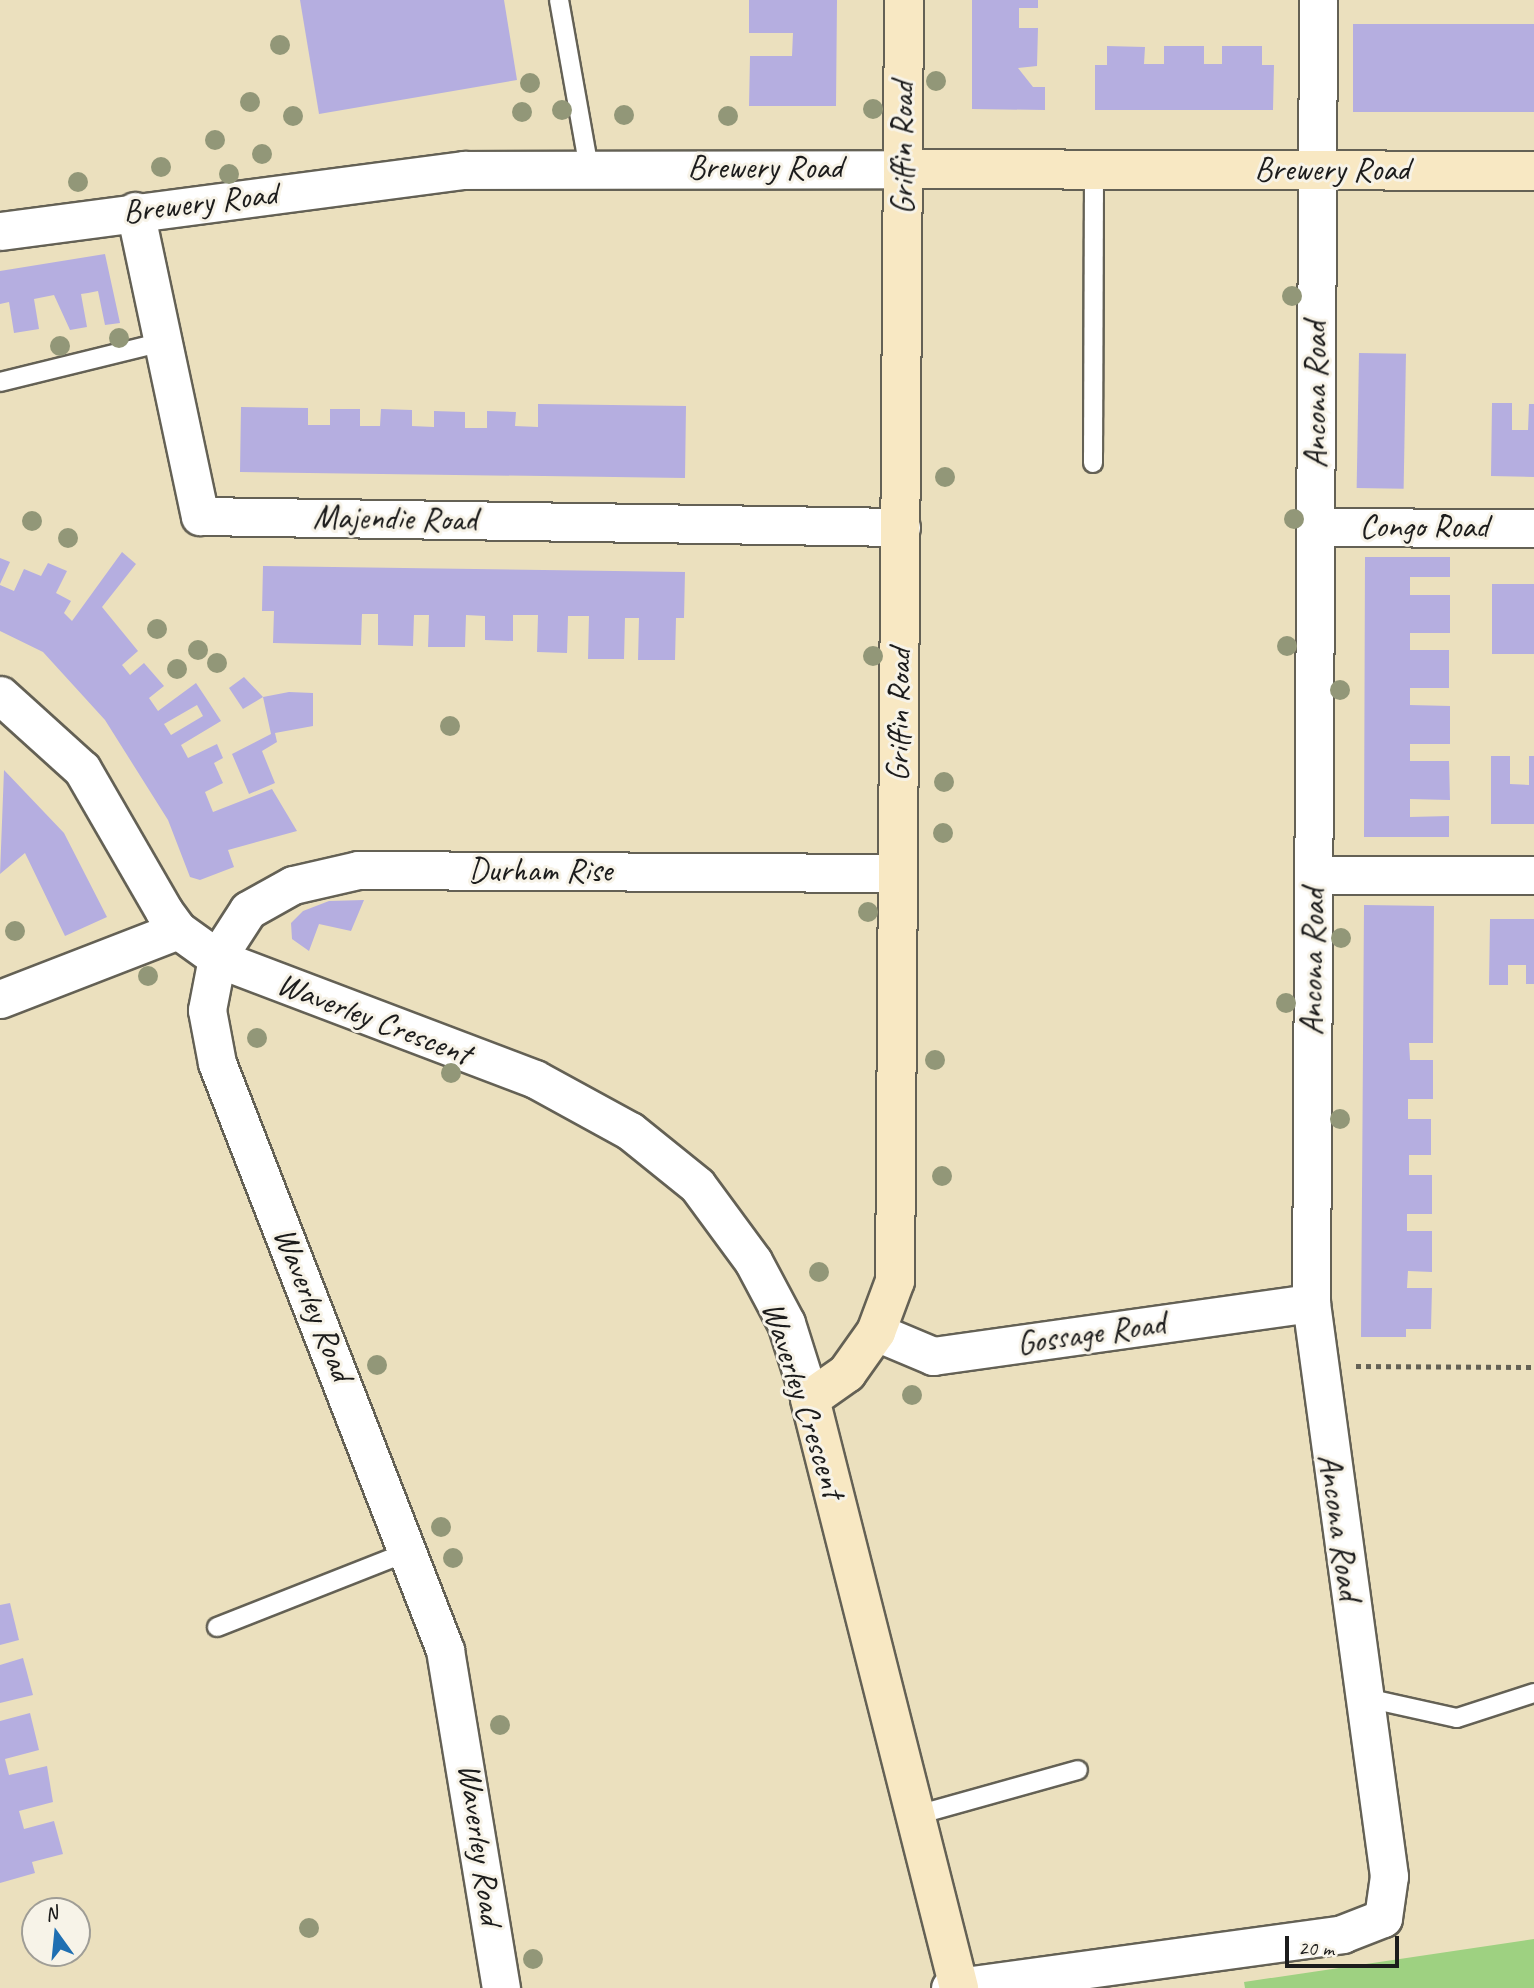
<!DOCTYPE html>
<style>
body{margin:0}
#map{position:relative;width:1534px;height:1988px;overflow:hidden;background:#ebe0be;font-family:Caveat,sans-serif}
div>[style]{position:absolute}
.green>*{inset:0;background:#9ed181}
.building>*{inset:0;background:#b5aee0;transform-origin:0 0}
.path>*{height:4.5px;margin-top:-2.25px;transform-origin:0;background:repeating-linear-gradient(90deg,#646155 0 5px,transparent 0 10px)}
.roads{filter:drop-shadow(2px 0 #646155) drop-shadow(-2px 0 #646155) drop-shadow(0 2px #646155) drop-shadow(0 -2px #646155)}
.lane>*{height:18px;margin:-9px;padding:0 9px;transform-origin:9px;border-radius:9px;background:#fff}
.street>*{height:37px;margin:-18.5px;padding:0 18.5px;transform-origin:18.5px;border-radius:18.5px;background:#fff}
.secondary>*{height:38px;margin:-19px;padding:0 19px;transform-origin:19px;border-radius:19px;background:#f8e8c3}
.trees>*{width:20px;height:20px;margin:-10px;border-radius:50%;background:#929778}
span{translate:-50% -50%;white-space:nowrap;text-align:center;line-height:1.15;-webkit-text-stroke:6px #f7f3e8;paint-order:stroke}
.street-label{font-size:33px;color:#1c1c1c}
.north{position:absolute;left:21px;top:1897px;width:70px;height:70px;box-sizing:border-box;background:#f7f3e8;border:2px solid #9f9d96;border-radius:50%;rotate:345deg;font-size:19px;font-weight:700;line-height:28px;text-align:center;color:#1c1c1c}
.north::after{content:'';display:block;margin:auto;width:24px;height:32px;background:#1f6fb2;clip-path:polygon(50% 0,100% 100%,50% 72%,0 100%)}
.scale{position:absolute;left:1285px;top:1936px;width:114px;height:32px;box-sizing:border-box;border:4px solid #1c1c1c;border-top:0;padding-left:9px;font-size:21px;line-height:24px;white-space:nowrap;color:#1c1c1c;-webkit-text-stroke:5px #f7f3e8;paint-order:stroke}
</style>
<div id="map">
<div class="green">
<i style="clip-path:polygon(1534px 1939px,1534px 1988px,1245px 1988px,1244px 1982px)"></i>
</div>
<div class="building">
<i style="clip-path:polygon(300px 0,504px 0,517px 80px,319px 114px)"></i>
<i style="clip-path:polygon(749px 0,837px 0,836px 106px,749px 106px,750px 56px,792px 56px,793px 33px,749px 33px)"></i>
<i style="clip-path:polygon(972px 0,1038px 0,1038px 8px,1019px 8px,1019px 28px,1038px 28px,1037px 66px,1018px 68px,1033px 87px,1045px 87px,1045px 110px,972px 109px)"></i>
<i style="left:1353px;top:24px;width:181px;height:88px"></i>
<i style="clip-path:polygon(1107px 46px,1145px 47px,1144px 64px,1164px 64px,1164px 46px,1204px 46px,1204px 64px,1222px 64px,1222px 46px,1262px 46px,1262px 65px,1274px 65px,1273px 110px,1095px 110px,1095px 65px,1107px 65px)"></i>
<i style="clip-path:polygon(105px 254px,120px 323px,105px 325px,98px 291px,88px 293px,81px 294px,87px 327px,70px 330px,54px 295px,34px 299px,39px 329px,14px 333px,9px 302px,0 304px,0 271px)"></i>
<i style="left:1359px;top:353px;width:47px;height:135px;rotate:1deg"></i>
<i style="clip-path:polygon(1492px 403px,1512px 403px,1512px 430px,1528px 430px,1529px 404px,1534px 404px,1534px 477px,1491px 476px)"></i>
<i style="clip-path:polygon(538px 404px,686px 406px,685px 478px,240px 472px,241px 407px,308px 408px,308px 425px,330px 425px,330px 409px,360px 409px,360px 426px,380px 426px,381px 409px,412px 410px,412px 426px,434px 427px,434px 411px,465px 412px,465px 428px,487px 428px,487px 411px,516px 412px,515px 426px,538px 427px)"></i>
<i style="clip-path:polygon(evenodd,122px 552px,136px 564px,102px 607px,138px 651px,122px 665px,130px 675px,144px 663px,164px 686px,149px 698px,158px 711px,196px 683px,206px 698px,221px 721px,181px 745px,188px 758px,217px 744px,223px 758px,214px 763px,223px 783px,205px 792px,213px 812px,272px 789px,297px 831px,228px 850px,234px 867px,200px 880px,190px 877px,168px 820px,105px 720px,43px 652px,0 631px,0 585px,14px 591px,24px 569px,41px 576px,48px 563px,67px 571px,56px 593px,71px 601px,64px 613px,72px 621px,122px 552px,197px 705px,203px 716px,171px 735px,164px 724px,197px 705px)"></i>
<i style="clip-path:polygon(1365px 557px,1450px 557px,1450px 577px,1410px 577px,1410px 595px,1450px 595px,1450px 633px,1410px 633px,1410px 650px,1449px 650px,1449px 688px,1410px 688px,1410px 705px,1450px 706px,1450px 744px,1410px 744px,1410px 761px,1449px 761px,1450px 800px,1410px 799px,1410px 817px,1449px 816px,1449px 837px,1364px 837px)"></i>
<i style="clip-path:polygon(0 558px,10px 562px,0 584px)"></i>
<i style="clip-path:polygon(263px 566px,685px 572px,684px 618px,676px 618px,675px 660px,638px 660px,639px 618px,625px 618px,624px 659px,588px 659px,589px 616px,568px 616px,567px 653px,537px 652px,538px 615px,513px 615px,513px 641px,485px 640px,485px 616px,466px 615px,465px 647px,428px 647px,429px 615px,414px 615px,413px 646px,378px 645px,378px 614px,362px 614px,361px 645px,273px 643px,274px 611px,262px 611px)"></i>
<i style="left:1492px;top:584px;width:42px;height:70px"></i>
<i style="clip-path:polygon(244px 677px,263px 697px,243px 709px,229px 688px)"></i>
<i style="clip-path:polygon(289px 692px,313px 693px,313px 726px,275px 733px,277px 742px,262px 751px,275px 783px,249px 794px,232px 754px,271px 734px,263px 697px)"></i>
<i style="clip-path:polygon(1491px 756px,1510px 756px,1510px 784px,1529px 785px,1529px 756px,1534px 756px,1534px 824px,1491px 824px)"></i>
<i style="clip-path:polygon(4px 770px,64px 833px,107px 917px,65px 936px,25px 853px,0 874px)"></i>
<i style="clip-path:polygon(364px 900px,351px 931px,319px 924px,309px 951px,292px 939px,291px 923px,303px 911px,329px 901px)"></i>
<i style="clip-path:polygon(1364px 905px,1434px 906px,1433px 1043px,1409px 1043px,1410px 1060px,1433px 1060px,1433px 1099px,1408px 1099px,1408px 1119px,1431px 1119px,1431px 1155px,1409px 1155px,1409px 1175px,1432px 1175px,1432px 1214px,1407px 1214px,1407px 1231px,1432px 1231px,1432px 1272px,1408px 1271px,1407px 1288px,1432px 1288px,1431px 1329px,1406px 1329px,1406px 1337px,1361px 1337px)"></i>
<i style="clip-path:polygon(1490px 919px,1534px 919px,1534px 984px,1526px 984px,1526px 965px,1508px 965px,1508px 985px,1489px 985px)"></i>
<i style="clip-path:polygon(10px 1603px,19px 1640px,0 1645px,0 1605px)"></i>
<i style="clip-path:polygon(23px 1658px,33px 1695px,0 1703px,0 1665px)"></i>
<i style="clip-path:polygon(30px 1713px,39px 1750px,5px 1759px,9px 1775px,47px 1766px,53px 1802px,19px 1811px,24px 1829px,54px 1821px,63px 1854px,32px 1862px,35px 1873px,0 1883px,0 1721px)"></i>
</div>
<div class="path">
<i style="left:1356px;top:1366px;width:178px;rotate:0.3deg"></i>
</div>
<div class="roads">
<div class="lane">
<i style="left:559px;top:0;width:171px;rotate:79.9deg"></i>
<i style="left:0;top:382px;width:168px;rotate:-13.8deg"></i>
<i style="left:1093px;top:463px;width:294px;rotate:-89.8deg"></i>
<i style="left:217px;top:1627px;width:207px;rotate:-21.5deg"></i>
<i style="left:1362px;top:1697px;width:97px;rotate:12.5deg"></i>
<i style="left:1457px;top:1718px;width:81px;rotate:-18deg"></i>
<i style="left:917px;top:1815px;width:167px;rotate:-15.6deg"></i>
</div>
<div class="street">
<i style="left:135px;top:211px;width:312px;rotate:78deg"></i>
<i style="left:200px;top:516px;width:701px;rotate:0.9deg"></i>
<i style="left:0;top:231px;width:468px;rotate:-7.5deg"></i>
<i style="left:464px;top:170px;width:439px;rotate:-0.1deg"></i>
<i style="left:1315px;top:527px;width:219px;rotate:0.3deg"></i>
<i style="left:0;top:695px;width:110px;rotate:42.1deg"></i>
<i style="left:82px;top:769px;width:164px;rotate:60deg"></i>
<i style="left:164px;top:911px;width:24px;rotate:54deg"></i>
<i style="left:178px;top:930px;width:48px;rotate:35.7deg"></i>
<i style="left:217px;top:958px;width:53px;rotate:100.9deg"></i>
<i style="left:207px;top:1010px;width:54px;rotate:79.3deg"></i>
<i style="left:217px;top:1063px;width:630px;rotate:68.77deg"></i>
<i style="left:445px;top:1650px;width:343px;rotate:80.6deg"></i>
<i style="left:1315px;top:875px;width:219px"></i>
<i style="left:0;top:999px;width:191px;rotate:-21.2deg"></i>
<i style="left:876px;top:1332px;width:62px;rotate:22.8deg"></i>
<i style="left:933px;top:1356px;width:382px;rotate:-8deg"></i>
<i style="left:810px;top:1399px;width:80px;rotate:-107.5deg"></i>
<i style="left:786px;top:1323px;width:70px;rotate:-118deg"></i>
<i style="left:753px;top:1261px;width:94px;rotate:-126.4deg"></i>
<i style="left:697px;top:1185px;width:86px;rotate:-141.1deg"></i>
<i style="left:630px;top:1131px;width:108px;rotate:-151.3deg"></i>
<i style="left:535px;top:1079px;width:340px;rotate:-159.2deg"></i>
<i style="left:217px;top:958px;width:57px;rotate:-57.1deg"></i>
<i style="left:248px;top:910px;width:51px;rotate:-29.1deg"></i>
<i style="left:293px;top:885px;width:67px;rotate:-13deg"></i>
<i style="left:358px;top:870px;width:539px;rotate:0.32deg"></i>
<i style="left:950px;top:1988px;width:396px;rotate:-7.8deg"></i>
<i style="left:1342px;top:1934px;width:44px;rotate:-21.3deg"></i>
<i style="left:1383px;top:1918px;width:42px;rotate:-81.9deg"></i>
<i style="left:1389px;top:1876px;width:578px;rotate:-97.75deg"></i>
<i style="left:1311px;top:1303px;width:1303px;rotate:-89.69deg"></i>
</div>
<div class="secondary">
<i style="left:904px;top:0;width:1281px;rotate:90.4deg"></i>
<i style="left:895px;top:1281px;width:54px;rotate:110.4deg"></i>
<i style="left:876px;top:1332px;width:50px;rotate:125.3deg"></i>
<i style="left:847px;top:1373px;width:45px;rotate:144.9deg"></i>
<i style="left:810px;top:1399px;width:608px;rotate:75.8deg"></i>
<i style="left:903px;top:169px;width:631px;rotate:0.18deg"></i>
</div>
</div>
<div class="trees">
<i style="left:280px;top:45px"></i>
<i style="left:936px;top:81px"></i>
<i style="left:530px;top:83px"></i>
<i style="left:250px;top:102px"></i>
<i style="left:873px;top:109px"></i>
<i style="left:562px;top:110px"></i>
<i style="left:522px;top:112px"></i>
<i style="left:624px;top:115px"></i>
<i style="left:293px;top:116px"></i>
<i style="left:728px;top:116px"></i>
<i style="left:215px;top:140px"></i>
<i style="left:262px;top:154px"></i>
<i style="left:161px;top:167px"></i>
<i style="left:229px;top:174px"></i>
<i style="left:78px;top:182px"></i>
<i style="left:1292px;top:296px"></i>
<i style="left:119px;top:338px"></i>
<i style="left:60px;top:346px"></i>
<i style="left:945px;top:477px"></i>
<i style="left:1294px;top:519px"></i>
<i style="left:32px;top:521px"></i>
<i style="left:68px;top:538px"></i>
<i style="left:157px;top:629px"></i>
<i style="left:1287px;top:646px"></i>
<i style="left:198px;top:650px"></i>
<i style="left:873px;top:656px"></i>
<i style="left:217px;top:663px"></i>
<i style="left:177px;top:669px"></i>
<i style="left:1340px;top:690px"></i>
<i style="left:450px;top:726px"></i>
<i style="left:944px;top:782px"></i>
<i style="left:943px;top:833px"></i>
<i style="left:868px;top:912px"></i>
<i style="left:15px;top:931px"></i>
<i style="left:1341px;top:938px"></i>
<i style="left:148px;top:976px"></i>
<i style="left:1286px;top:1003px"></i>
<i style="left:257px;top:1038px"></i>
<i style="left:935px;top:1060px"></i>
<i style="left:451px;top:1073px"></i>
<i style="left:1340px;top:1119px"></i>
<i style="left:942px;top:1176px"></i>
<i style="left:819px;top:1272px"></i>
<i style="left:377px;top:1365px"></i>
<i style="left:912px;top:1395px"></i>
<i style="left:441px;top:1527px"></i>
<i style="left:453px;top:1558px"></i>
<i style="left:500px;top:1725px"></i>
<i style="left:309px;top:1928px"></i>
<i style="left:533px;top:1959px"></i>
</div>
<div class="street-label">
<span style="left:903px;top:148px;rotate:-90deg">Griffin Road</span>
<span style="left:765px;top:168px">Brewery Road</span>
<span style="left:1332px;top:170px">Brewery Road</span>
<span style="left:200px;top:203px;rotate:-7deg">Brewery Road</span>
<span style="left:1316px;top:395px;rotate:-90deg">Ancona Road</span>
<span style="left:395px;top:519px;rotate:1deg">Majendie Road</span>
<span style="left:1424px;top:527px">Congo Road</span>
<span style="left:899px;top:715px;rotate:-89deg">Griffin Road</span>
<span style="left:540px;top:871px">Durham Rise</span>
<span style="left:1313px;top:962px;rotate:-89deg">Ancona Road</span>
<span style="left:374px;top:1019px;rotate:21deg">Waverley Crescent</span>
<span style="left:313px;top:1304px;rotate:68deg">Waverley Road</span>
<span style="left:1091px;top:1334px;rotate:-8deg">Gossage Road</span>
<span style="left:803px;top:1400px;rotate:72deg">Waverley Crescent</span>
<span style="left:1339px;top:1527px;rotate:82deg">Ancona Road</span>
<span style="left:480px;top:1844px;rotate:82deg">Waverley Road</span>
</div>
<div class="north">N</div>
<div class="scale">20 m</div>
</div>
